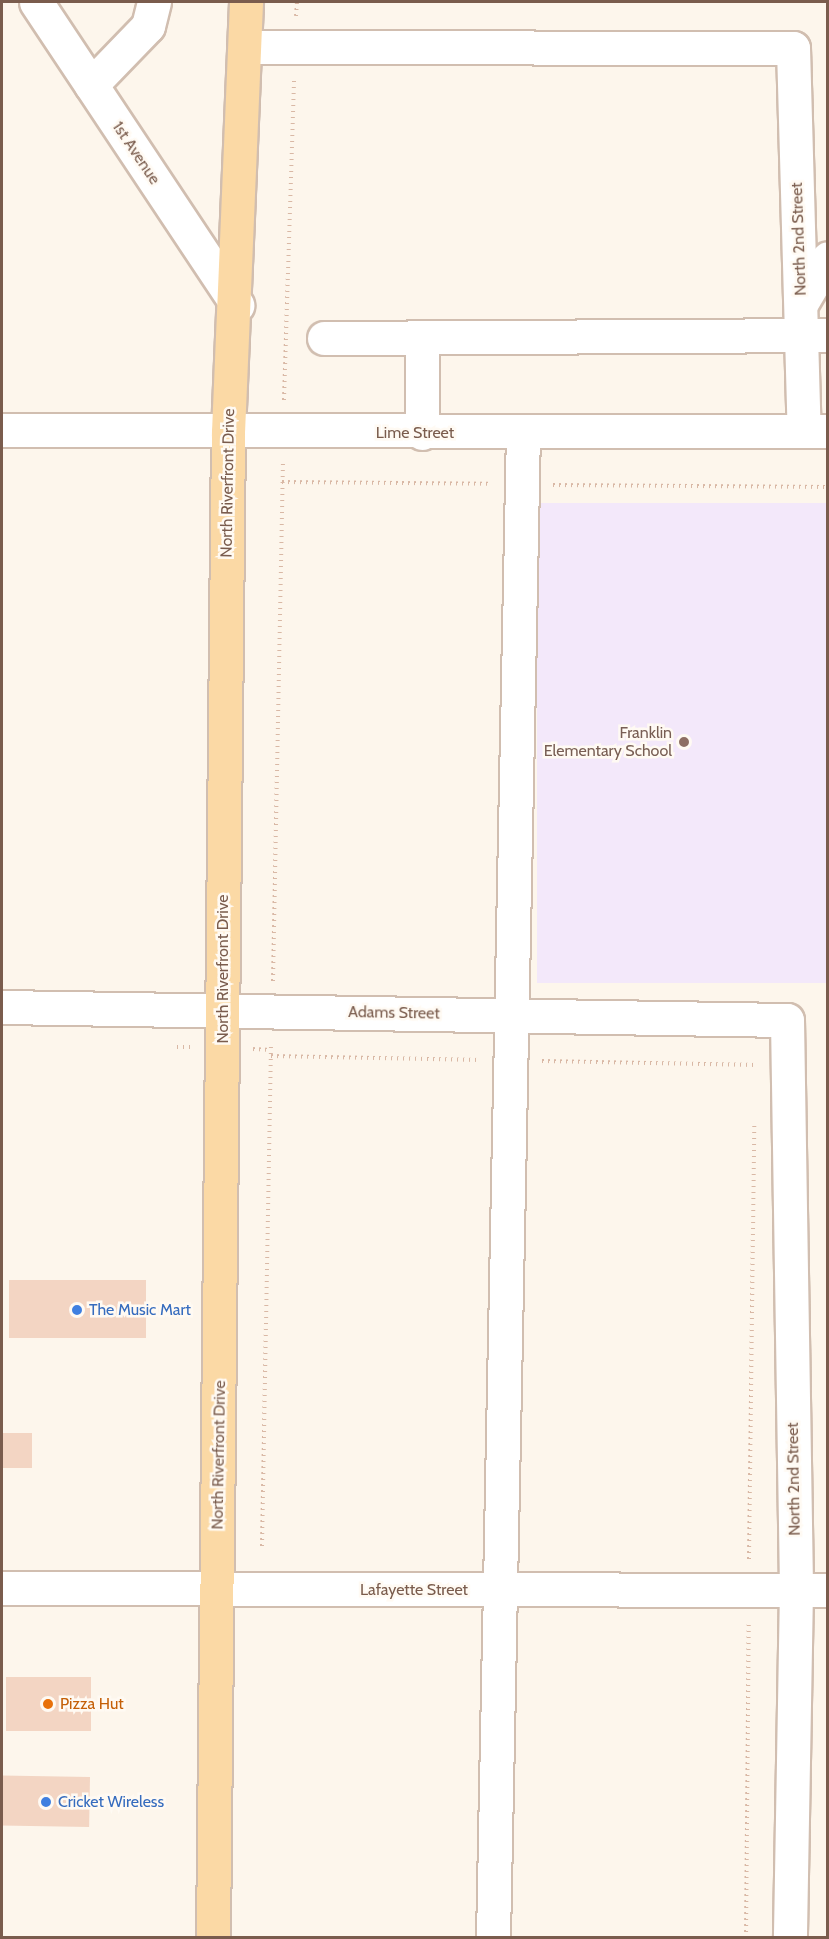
<!DOCTYPE html>
<style>
body{margin:0}
#map{position:relative;width:829px;height:1939px;overflow:hidden;background:#fdf6ec;font-family:Cabin,sans-serif}
div>[style]{position:absolute}
.education>*{inset:0;background:#f3e8fa;transform-origin:0 0}
.building>*{inset:0;background:#f3d5c3;transform-origin:0 0}
.path>*{height:4px;margin-top:-2px;transform-origin:0;background:repeating-linear-gradient(90deg,#d9b8a5 0 1.5px,transparent 0 6px)}
.roads{filter:drop-shadow(2px 0 #d1beb0) drop-shadow(-2px 0 #d1beb0) drop-shadow(0 2px #d1beb0) drop-shadow(0 -2px #d1beb0)}
.minor>*{height:33px;margin:-16.5px;padding:0 16.5px;transform-origin:16.5px;border-radius:16.5px;background:#fff}
.major>*{height:33px;margin:-16.5px;padding:0 16.5px;transform-origin:16.5px;border-radius:16.5px;background:#fbd9a5}
.dots>*{width:16px;height:16px;translate:-50% -50%;box-sizing:border-box;border:3px solid #fffaf3;border-radius:50%}
span{translate:-50% -50%;white-space:nowrap;text-align:center;line-height:1.15;-webkit-text-stroke:5px #fffaf3;paint-order:stroke}
.street-label{font-size:16px;color:#7a5c4d}
.education-label{font-size:16px;color:#785e54}
.right{translate:-100% -50%;text-align:right}
.shop-label{font-size:16px;color:#366cbe}
.left{translate:0 -50%;text-align:left}
.food-label{font-size:16px;color:#c56008}
.frame{position:absolute;inset:0;border:3px solid #7a5c4d;pointer-events:none}
</style>
<div id="map">
<div class="education">
<i style="left:537px;top:503px;width:290px;height:480px"></i>
</div>
<div class="building">
<i style="left:9px;top:1280px;width:137px;height:58px"></i>
<i style="left:2px;top:1433px;width:30px;height:35px"></i>
<i style="left:91px;top:1677px;width:54px;height:85px;rotate:90deg"></i>
<i style="left:90px;top:1777px;width:50px;height:88px;rotate:91deg"></i>
</div>
<div class="path">
<i style="left:296px;top:16px;width:14px;rotate:-86deg"></i>
<i style="left:284px;top:400px;width:323px;rotate:-88.2deg"></i>
<i style="left:282px;top:482px;width:209px;rotate:0.5deg"></i>
<i style="left:553px;top:485px;width:275px;rotate:0.4deg"></i>
<i style="left:273px;top:981px;width:520px;rotate:-88.9deg"></i>
<i style="left:177px;top:1047px;width:14px"></i>
<i style="left:253px;top:1049px;width:18px;rotate:3deg"></i>
<i style="left:271px;top:1056px;width:209px;rotate:1.1deg"></i>
<i style="left:542px;top:1061px;width:214px;rotate:1.1deg"></i>
<i style="left:262px;top:1546px;width:503px;rotate:-88.97deg"></i>
<i style="left:749px;top:1559px;width:436px;rotate:-89.3deg"></i>
<i style="left:746px;top:1938px;width:317px;rotate:-89.5deg"></i>
</div>
<div class="roads">
<div class="minor">
<i style="left:36px;top:2px;width:364px;rotate:56.4deg"></i>
<i style="left:245px;top:47px;width:548px;rotate:0.1deg"></i>
<i style="left:793px;top:48px;width:383px;rotate:88.4deg"></i>
<i style="left:91px;top:85px;width:82px;rotate:-46deg"></i>
<i style="left:148px;top:26px;width:25px;rotate:-76deg"></i>
<i style="left:801px;top:304px;width:53px;rotate:-59.6deg"></i>
<i style="left:324px;top:338px;width:504px;rotate:-0.34deg"></i>
<i style="left:2px;top:430px;width:824px;rotate:0.07deg"></i>
<i style="left:422px;top:433px;width:95px;rotate:-90deg"></i>
<i style="left:2px;top:1007px;width:785px;rotate:0.95deg"></i>
<i style="left:787px;top:1020px;width:569px;rotate:89.09deg"></i>
<i style="left:796px;top:1589px;width:349px;rotate:91deg"></i>
<i style="left:2px;top:1588px;width:826px;rotate:0.14deg"></i>
<i style="left:493px;top:1938px;width:1504px;rotate:-88.86deg"></i>
</div>
<div class="major">
<i style="left:213px;top:1938px;width:1506px;rotate:-89.43deg"></i>
<i style="left:228px;top:432px;width:430px;rotate:-87.6deg"></i>
</div>
</div>
<div class="dots">
<i style="left:684px;top:742px;background:#8d6e63"></i>
<i style="left:77px;top:1310px;background:#3f7fe0"></i>
<i style="left:48px;top:1704px;background:#e8710a"></i>
<i style="left:46px;top:1802px;background:#3f7fe0"></i>
</div>
<div class="street-label">
<span style="left:136px;top:153px;rotate:56deg">1st Avenue</span>
<span style="left:799px;top:239px;rotate:-92deg">North 2nd Street</span>
<span style="left:415px;top:433px">Lime Street</span>
<span style="left:228px;top:483px;rotate:-89deg">North Riverfront Drive</span>
<span style="left:223px;top:969px;rotate:-90deg">North Riverfront Drive</span>
<span style="left:394px;top:1013px;rotate:1deg">Adams Street</span>
<span style="left:219px;top:1455px;rotate:-89deg">North Riverfront Drive</span>
<span style="left:794px;top:1479px;rotate:-91deg">North 2nd Street</span>
<span style="left:414px;top:1590px">Lafayette Street</span>
</div>
<div class="education-label">
<span class="right" style="left:672px;top:742px">Franklin<br>Elementary School</span>
</div>
<div class="shop-label">
<span class="left" style="left:89px;top:1310px">The Music Mart</span>
<span class="left" style="left:58px;top:1802px">Cricket Wireless</span>
</div>
<div class="food-label">
<span class="left" style="left:60px;top:1704px">Pizza Hut</span>
</div>
<div class="frame"></div>
</div>
